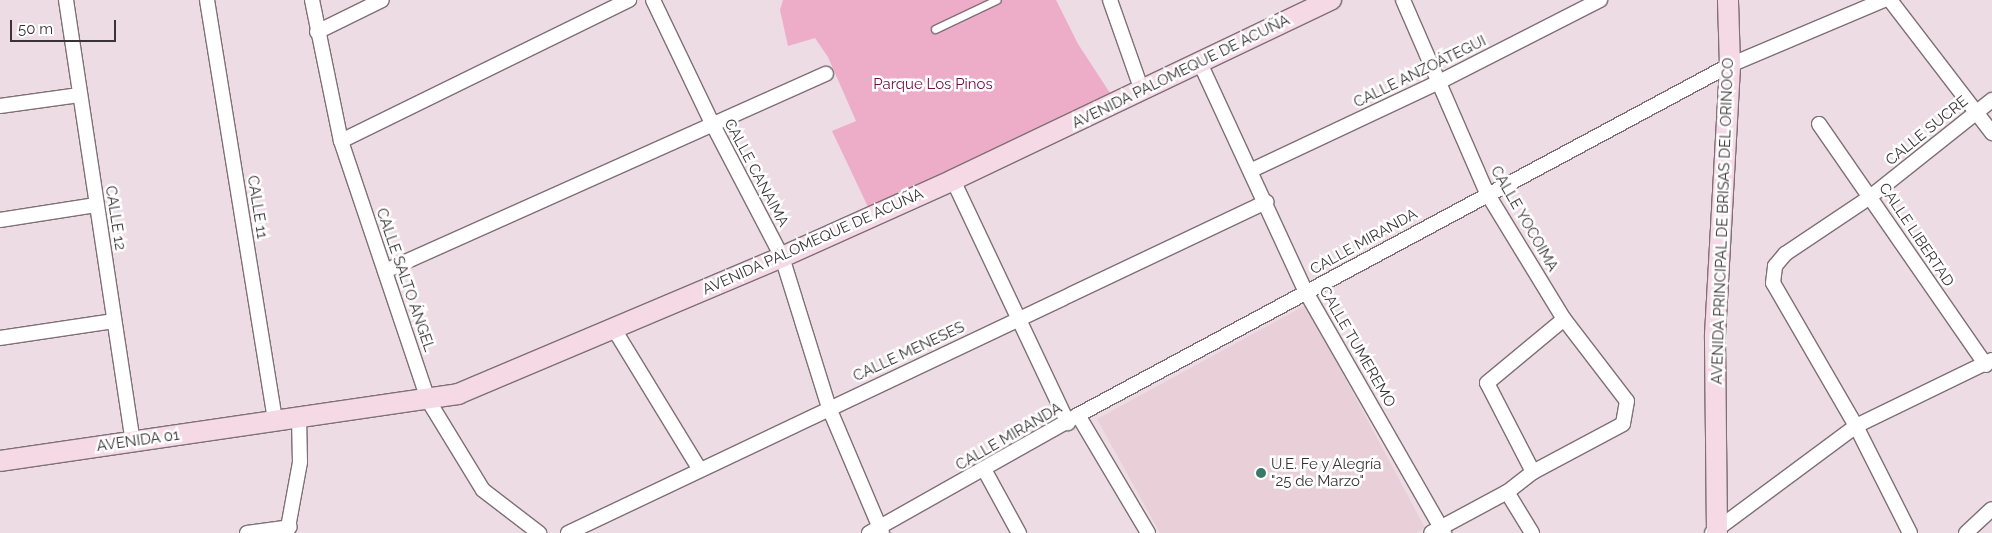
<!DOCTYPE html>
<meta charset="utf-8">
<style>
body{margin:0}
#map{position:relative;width:1992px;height:533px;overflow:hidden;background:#eddce3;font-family:Raleway,sans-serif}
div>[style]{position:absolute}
.built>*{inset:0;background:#e8cfd8}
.green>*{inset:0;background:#edacc7}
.roads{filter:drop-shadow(1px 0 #7f7076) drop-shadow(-1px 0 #7f7076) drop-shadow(0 1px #7f7076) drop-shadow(0 -1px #7f7076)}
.lane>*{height:7px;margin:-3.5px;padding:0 3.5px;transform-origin:3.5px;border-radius:3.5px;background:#fff}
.street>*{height:14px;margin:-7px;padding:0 7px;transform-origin:7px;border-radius:7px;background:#fff}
.secondary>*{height:20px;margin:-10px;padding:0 10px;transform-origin:10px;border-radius:10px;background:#f5d9e5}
.dots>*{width:14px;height:14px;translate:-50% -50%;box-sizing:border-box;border:2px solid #fff;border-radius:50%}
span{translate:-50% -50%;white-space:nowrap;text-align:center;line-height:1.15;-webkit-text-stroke:5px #fff;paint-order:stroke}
.street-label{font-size:15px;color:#393335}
.park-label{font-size:15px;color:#720e47}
.poi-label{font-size:15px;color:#393335}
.left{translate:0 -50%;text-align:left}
.scale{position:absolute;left:10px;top:20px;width:106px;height:22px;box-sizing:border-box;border:2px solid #393335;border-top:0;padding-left:6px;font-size:15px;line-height:18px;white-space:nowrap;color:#393335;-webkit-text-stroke:4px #fff;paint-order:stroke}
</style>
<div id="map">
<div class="built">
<i style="clip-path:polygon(1306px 305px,1425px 528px,1416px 533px,1160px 533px,1097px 419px)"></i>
</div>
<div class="green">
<i style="clip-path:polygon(783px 0,1056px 0,1078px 44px,1110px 93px,869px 209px,832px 131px,856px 121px,828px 57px,815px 38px,788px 46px,780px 10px)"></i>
</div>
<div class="roads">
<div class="lane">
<i style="left:935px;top:29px;width:68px;rotate:-25.4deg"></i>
</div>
<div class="street">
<i style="left:66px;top:0;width:446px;rotate:81.4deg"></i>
<i style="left:207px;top:0;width:425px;rotate:80.8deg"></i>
<i style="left:312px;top:0;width:144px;rotate:78.4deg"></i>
<i style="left:341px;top:141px;width:273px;rotate:71.4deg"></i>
<i style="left:428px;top:400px;width:105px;rotate:58.6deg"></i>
<i style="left:483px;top:490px;width:71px;rotate:37.5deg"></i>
<i style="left:653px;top:0;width:139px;rotate:64.4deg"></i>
<i style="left:713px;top:125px;width:149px;rotate:62.4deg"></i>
<i style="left:782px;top:257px;width:158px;rotate:72.7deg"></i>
<i style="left:829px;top:408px;width:136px;rotate:67deg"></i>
<i style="left:1110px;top:0;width:96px;rotate:70.6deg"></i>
<i style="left:1403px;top:0;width:210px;rotate:66.5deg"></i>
<i style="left:1487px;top:193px;width:148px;rotate:58.6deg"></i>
<i style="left:1564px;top:319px;width:103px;rotate:52.5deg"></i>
<i style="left:1627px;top:401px;width:23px;rotate:100deg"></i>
<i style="left:1623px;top:424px;width:102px;rotate:151.9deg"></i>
<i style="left:1533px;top:472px;width:33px;rotate:142deg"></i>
<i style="left:1507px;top:492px;width:86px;rotate:151.7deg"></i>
<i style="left:1890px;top:0;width:168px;rotate:52.5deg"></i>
<i style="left:317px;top:32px;width:72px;rotate:-26.2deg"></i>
<i style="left:1200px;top:63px;width:252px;rotate:65.2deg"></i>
<i style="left:1306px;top:292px;width:278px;rotate:60.2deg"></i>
<i style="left:0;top:106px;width:80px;rotate:-7.9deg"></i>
<i style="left:1819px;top:124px;width:293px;rotate:55.3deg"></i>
<i style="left:341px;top:141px;width:321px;rotate:-26.1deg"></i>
<i style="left:1252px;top:170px;width:204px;rotate:-25.2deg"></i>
<i style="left:1437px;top:83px;width:183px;rotate:-27deg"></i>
<i style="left:953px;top:180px;width:269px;rotate:64.7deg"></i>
<i style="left:0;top:220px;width:97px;rotate:-8.9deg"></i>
<i style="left:385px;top:271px;width:483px;rotate:-24.1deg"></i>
<i style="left:614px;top:329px;width:165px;rotate:58.6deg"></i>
<i style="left:0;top:338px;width:115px;rotate:-8.5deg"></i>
<i style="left:1078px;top:415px;width:137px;rotate:59.3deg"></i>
<i style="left:985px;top:471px;width:71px;rotate:61.3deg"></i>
<i style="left:1533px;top:472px;width:100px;rotate:-117.3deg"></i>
<i style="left:1487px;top:383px;width:100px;rotate:-39.7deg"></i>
<i style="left:1507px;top:492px;width:48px;rotate:58.6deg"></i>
<i style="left:247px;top:533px;width:43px;rotate:-7.9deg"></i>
<i style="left:287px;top:533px;width:72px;rotate:-79.6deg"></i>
<i style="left:300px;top:462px;width:43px;rotate:-91.3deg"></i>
<i style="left:568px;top:533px;width:773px;rotate:-25.37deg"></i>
<i style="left:869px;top:533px;width:240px;rotate:-29.4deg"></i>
<i style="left:1078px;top:415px;width:740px;rotate:-28.23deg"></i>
<i style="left:1730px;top:65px;width:167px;rotate:-22.9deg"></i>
<i style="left:1712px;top:533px;width:179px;rotate:-36.6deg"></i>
<i style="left:1856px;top:426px;width:151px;rotate:-25.9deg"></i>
<i style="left:1910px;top:533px;width:120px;rotate:-116.8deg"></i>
<i style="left:1856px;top:426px;width:165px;rotate:-120.1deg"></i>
<i style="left:1773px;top:283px;width:17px;rotate:-83deg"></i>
<i style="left:1775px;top:266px;width:16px;rotate:-50deg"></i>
<i style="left:1785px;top:254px;width:102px;rotate:-33.8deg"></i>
<i style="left:1870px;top:197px;width:156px;rotate:-38.5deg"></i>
<i style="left:1966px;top:533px;width:35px;rotate:-43deg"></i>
</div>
<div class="secondary">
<i style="left:0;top:461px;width:463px;rotate:-8.3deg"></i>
<i style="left:458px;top:394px;width:352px;rotate:-22.9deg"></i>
<i style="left:782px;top:257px;width:188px;rotate:-24.2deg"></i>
<i style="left:953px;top:180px;width:419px;rotate:-25.5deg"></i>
<i style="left:1717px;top:533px;width:198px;rotate:-90.6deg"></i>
<i style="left:1715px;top:335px;width:270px;rotate:-86.8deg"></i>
<i style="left:1730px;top:65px;width:65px;rotate:-91.8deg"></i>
</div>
</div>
<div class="dots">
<i style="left:1261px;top:473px;background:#397967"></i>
</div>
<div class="street-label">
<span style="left:1181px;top:72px;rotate:-26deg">AVENIDA PALOMEQUE DE ACUÑA</span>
<span style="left:1420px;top:72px;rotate:-26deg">CALLE ANZOÁTEGUI</span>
<span style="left:1927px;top:131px;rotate:-39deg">CALLE SUCRE</span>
<span style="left:756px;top:173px;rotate:62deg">CALLE CANAIMA</span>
<span style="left:257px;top:207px;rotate:81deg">CALLE 11</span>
<span style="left:115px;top:218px;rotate:81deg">CALLE 12</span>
<span style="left:1524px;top:219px;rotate:60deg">CALLE YOCOIMA</span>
<span style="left:1723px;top:221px;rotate:-88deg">AVENIDA PRINCIPAL DE BRISAS DEL ORINOCO</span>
<span style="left:1916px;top:235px;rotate:56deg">CALLE LIBERTAD</span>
<span style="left:813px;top:242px;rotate:-24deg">AVENIDA PALOMEQUE DE ACUÑA</span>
<span style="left:1364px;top:242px;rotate:-29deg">CALLE MIRANDA</span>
<span style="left:405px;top:280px;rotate:71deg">CALLE SALTO ÁNGEL</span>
<span style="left:1357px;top:347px;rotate:60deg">CALLE TUMEREMO</span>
<span style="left:909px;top:352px;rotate:-25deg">CALLE MENESES</span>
<span style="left:1009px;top:437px;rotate:-30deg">CALLE MIRANDA</span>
<span style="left:138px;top:441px;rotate:-8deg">AVENIDA 01</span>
</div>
<div class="park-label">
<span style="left:933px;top:85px">Parque Los Pinos</span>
</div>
<div class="poi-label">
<span class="left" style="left:1271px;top:473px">U.E. Fe y Alegría<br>"25 de Marzo"</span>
</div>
<div class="scale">50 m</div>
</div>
